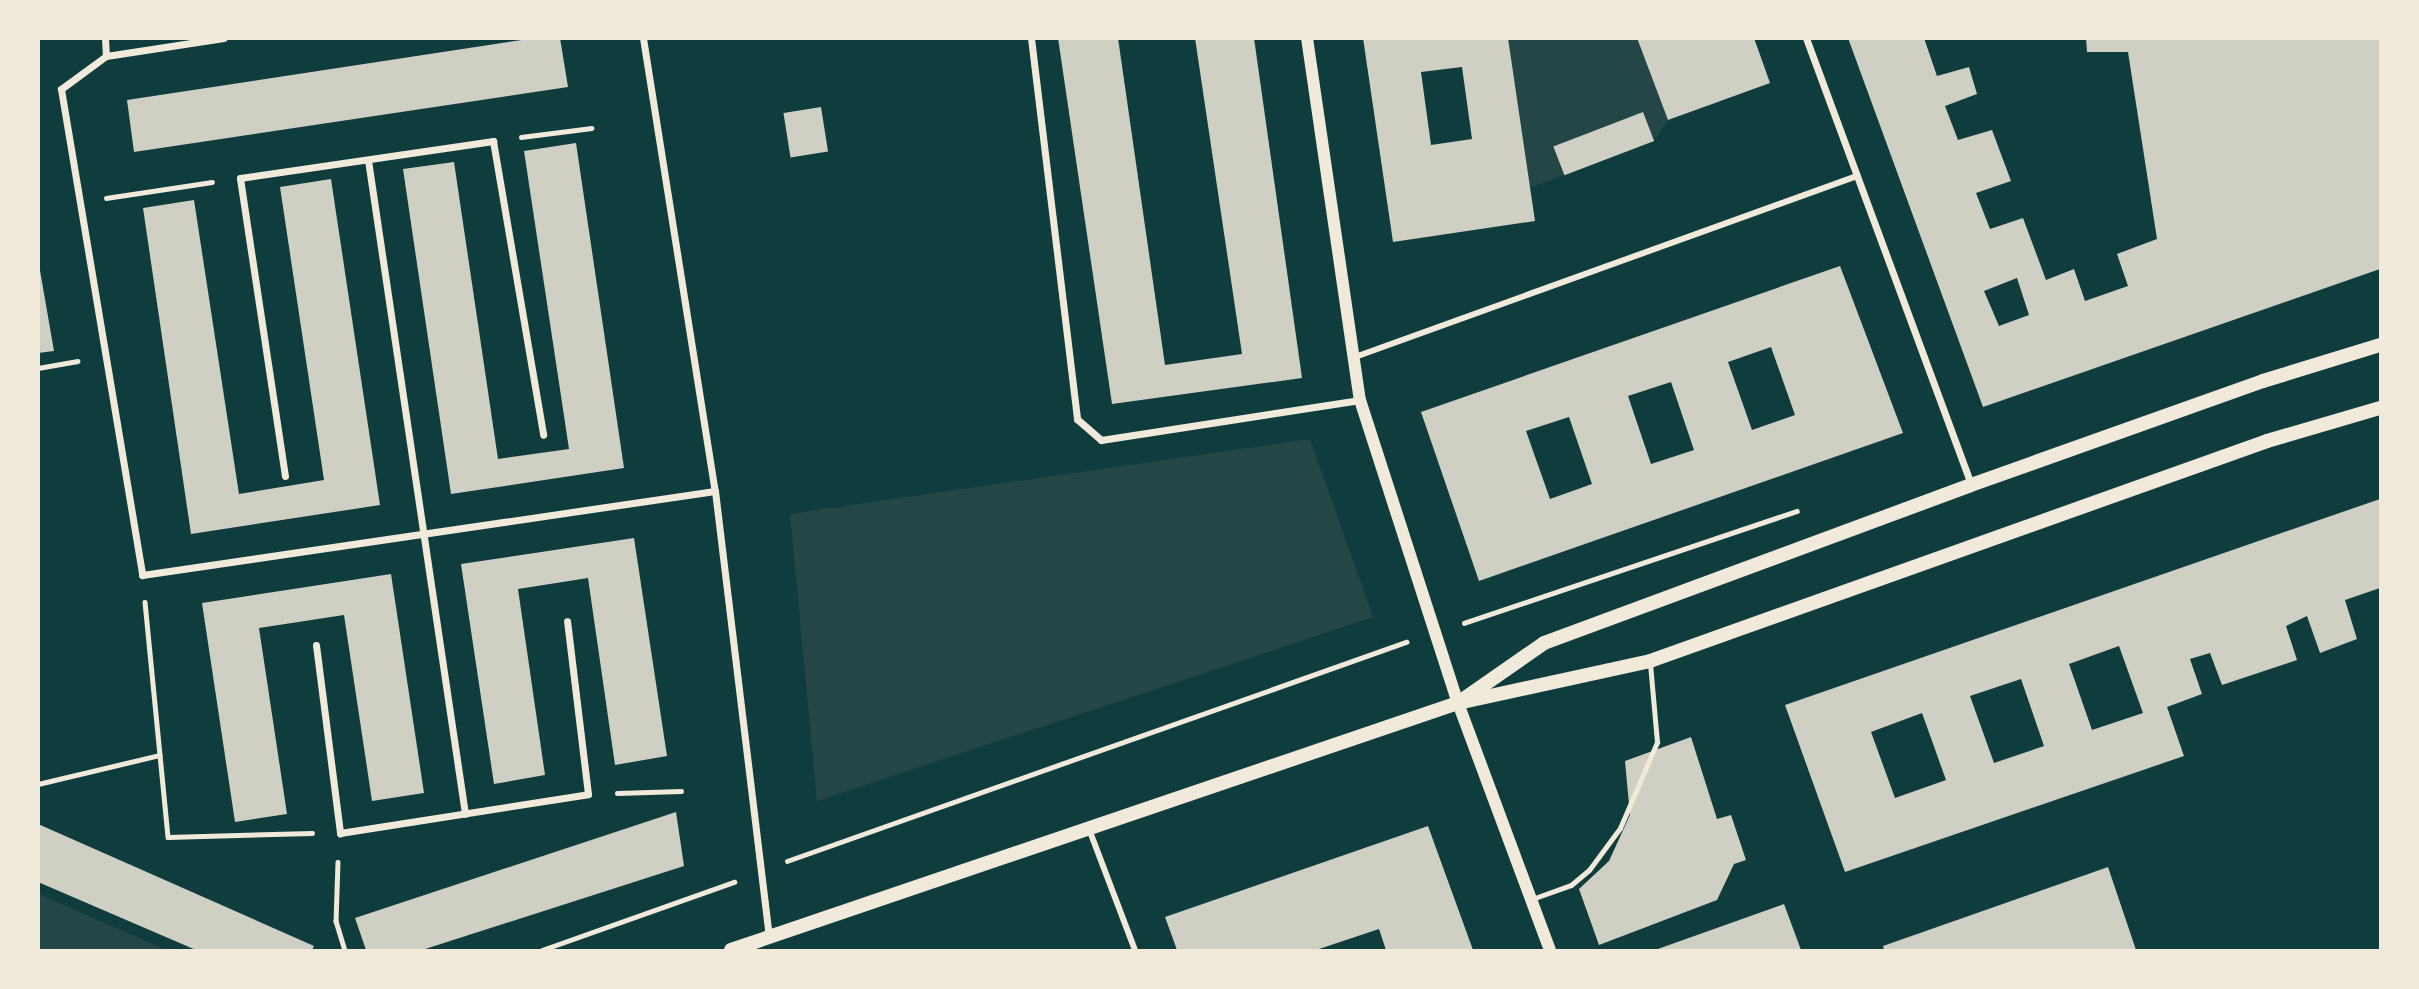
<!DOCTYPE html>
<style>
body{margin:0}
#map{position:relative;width:2419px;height:989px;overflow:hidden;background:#0f3d3e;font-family:Merriweather,serif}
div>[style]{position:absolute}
.green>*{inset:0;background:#244646}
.building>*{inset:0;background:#cfcfc3;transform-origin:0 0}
.path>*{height:4.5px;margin:-2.25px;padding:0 2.25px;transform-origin:2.25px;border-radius:2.25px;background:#f1e9da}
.service>*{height:5px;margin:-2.5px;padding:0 2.5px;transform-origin:2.5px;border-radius:2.5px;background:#f1e9da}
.pedestrian>*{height:6px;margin:-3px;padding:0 3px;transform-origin:3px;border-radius:3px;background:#f1e9da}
.minor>*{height:7px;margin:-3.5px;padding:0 3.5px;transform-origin:3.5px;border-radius:3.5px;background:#f1e9da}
.tertiary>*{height:12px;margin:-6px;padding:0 6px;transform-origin:6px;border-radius:6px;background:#f1e9da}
.secondary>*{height:14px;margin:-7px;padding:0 7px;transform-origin:7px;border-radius:7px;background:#f1e9da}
span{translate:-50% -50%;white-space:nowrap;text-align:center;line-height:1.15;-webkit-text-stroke:5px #f1e9da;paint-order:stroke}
.frame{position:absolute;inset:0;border:40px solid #f1e9da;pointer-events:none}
</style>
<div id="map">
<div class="green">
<i style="clip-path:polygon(1508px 39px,1637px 39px,1668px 120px,1654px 141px,1530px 188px)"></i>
<i style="clip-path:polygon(1310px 439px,1373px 617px,817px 801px,790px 514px)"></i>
<i style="clip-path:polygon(38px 894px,39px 894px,166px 950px,39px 950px)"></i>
</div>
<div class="building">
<i style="clip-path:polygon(535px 38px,560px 38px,568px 87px,134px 152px,127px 100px)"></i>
<i style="clip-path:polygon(1058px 38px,1118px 38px,1165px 365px,1242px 354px,1195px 38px,1254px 38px,1302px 378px,1112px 404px)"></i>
<i style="clip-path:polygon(evenodd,1363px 38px,1508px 38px,1535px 221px,1393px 242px,1363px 38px,1462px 67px,1472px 139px,1431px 145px,1421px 72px,1462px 67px)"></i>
<i style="clip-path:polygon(1637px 38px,1754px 38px,1770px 83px,1668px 120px)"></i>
<i style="clip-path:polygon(evenodd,1848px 38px,1924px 38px,1937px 76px,1969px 67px,1977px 94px,1945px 106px,1958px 140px,1992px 130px,2011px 181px,1976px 193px,1990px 229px,2023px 218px,2046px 280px,2074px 269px,2085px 301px,2128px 286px,2117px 254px,2157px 239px,2128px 52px,2087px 52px,2086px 38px,2380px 38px,2380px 269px,1983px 407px,1848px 38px,2017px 278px,2029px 315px,1999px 326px,1984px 291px,2017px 278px)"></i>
<i style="left:821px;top:107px;width:45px;height:38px;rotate:81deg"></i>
<i style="left:1643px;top:112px;width:31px;height:96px;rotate:69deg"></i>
<i style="clip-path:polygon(576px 143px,624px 468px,451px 494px,403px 169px,454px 162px,498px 459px,569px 449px,524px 151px)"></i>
<i style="clip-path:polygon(331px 179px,380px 505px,191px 534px,143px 208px,194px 200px,239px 494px,324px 480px,280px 187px)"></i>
<i style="clip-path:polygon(38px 259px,54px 351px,38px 353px)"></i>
<i style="clip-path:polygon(evenodd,1840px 266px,1903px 433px,1479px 581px,1421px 412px,1840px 266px,1771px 347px,1795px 415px,1752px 430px,1728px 362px,1771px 347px,1840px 266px,1671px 382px,1694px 450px,1651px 464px,1628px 396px,1671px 382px,1840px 266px,1569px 417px,1592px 484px,1550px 499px,1526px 431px,1569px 417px)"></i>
<i style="clip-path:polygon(evenodd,2380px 499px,2380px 588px,2345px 600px,2357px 639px,2320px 653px,2307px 616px,2286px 626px,2297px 660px,2222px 685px,2210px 653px,2190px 659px,2202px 694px,2167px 707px,2184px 756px,1845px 872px,1785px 705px,2380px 499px,2119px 646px,2143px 713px,2092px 730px,2069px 664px,2119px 646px,2380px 499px,2021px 679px,2044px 746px,1994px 763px,1970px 696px,2021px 679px,2380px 499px,1922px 713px,1946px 780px,1895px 798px,1871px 732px,1922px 713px)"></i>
<i style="clip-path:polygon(634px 538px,667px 756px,615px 765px,588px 578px,518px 589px,545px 775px,494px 784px,461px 564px)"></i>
<i style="clip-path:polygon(391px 574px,424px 793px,372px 801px,344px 615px,259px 628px,287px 814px,235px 822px,202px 603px)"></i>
<i style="clip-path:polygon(1691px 737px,1717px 819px,1731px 815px,1746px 860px,1734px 864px,1717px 900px,1599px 945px,1579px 889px,1609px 861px,1630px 815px,1625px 761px)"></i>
<i style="clip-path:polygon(676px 812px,684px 866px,422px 950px,366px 950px,355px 918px)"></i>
<i style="clip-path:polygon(38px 824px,314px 946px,312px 950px,196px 950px,38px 882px)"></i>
<i style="clip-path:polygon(1428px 826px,1473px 950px,1386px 950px,1379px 929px,1316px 950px,1177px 950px,1165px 917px)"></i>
<i style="clip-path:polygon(2108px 867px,2136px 950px,1884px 950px,1883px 946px)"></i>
<i style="clip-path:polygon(1784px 904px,1801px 950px,1655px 950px)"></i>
</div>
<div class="path">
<i style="left:521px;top:137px;width:71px;rotate:-7.3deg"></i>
<i style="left:106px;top:198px;width:107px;rotate:-8.6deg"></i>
<i style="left:38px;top:368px;width:40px;rotate:-10deg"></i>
<i style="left:145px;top:602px;width:236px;rotate:84.4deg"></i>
<i style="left:168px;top:837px;width:144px;rotate:-1.6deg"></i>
<i style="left:1464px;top:623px;width:351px;rotate:-18.6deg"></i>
<i style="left:38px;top:784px;width:125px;rotate:-13.4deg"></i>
<i style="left:617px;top:793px;width:64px;rotate:-1.8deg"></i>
<i style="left:787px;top:861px;width:657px;rotate:-19.48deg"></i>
<i style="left:338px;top:862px;width:59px;rotate:91.9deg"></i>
<i style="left:336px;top:921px;width:30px;rotate:73deg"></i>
<i style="left:542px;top:950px;width:204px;rotate:-19.5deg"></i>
</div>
<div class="service">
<i style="left:1532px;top:899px;width:41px;rotate:-19.7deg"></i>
<i style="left:1571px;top:885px;width:23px;rotate:-40deg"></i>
<i style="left:1589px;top:870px;width:52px;rotate:-53.6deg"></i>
<i style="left:1620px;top:828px;width:94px;rotate:-66.7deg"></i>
<i style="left:1657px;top:742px;width:79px;rotate:-95.1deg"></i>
</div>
<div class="pedestrian">
<i style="left:1355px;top:357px;width:534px;rotate:-19.83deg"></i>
<i style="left:1089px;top:829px;width:129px;rotate:69.2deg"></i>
</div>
<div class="minor">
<i style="left:105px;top:38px;width:18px;rotate:87deg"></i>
<i style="left:106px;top:56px;width:56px;rotate:143.7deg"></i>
<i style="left:61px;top:89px;width:493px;rotate:80.5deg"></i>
<i style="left:142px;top:575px;width:579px;rotate:-8.34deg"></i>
<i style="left:643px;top:38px;width:459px;rotate:81deg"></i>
<i style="left:715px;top:491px;width:450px;rotate:83.1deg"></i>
<i style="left:1031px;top:38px;width:384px;rotate:83.1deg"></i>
<i style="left:1077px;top:419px;width:32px;rotate:41deg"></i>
<i style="left:1101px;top:440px;width:262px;rotate:-8.8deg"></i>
<i style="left:1806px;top:38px;width:476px;rotate:69.7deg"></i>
<i style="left:106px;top:56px;width:119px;rotate:-8.7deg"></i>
<i style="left:368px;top:160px;width:661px;rotate:81.56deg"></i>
<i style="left:285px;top:476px;width:301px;rotate:-98.6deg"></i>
<i style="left:240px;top:178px;width:256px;rotate:-8.3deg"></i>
<i style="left:493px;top:141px;width:298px;rotate:80.3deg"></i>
<i style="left:316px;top:645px;width:190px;rotate:82.7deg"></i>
<i style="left:340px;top:833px;width:251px;rotate:-8.9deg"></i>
<i style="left:588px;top:794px;width:174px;rotate:-96.9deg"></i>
</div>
<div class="tertiary">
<i style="left:1307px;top:38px;width:366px;rotate:81.7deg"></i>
<i style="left:1360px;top:400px;width:318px;rotate:72.1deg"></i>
<i style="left:1458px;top:703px;width:264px;rotate:69.6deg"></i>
</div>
<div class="secondary">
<i style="left:1465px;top:698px;width:96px;rotate:-34.8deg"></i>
<i style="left:1544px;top:643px;width:455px;rotate:-20.3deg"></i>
<i style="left:1971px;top:485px;width:310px;rotate:-19.6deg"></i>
<i style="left:2263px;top:381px;width:122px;rotate:-17.1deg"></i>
<i style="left:731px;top:950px;width:768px;rotate:-18.77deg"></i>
<i style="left:1458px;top:703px;width:197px;rotate:-12.3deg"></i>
<i style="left:1650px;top:661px;width:655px;rotate:-19.62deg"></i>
<i style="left:2267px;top:441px;width:118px;rotate:-16.3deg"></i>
</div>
<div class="frame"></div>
</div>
